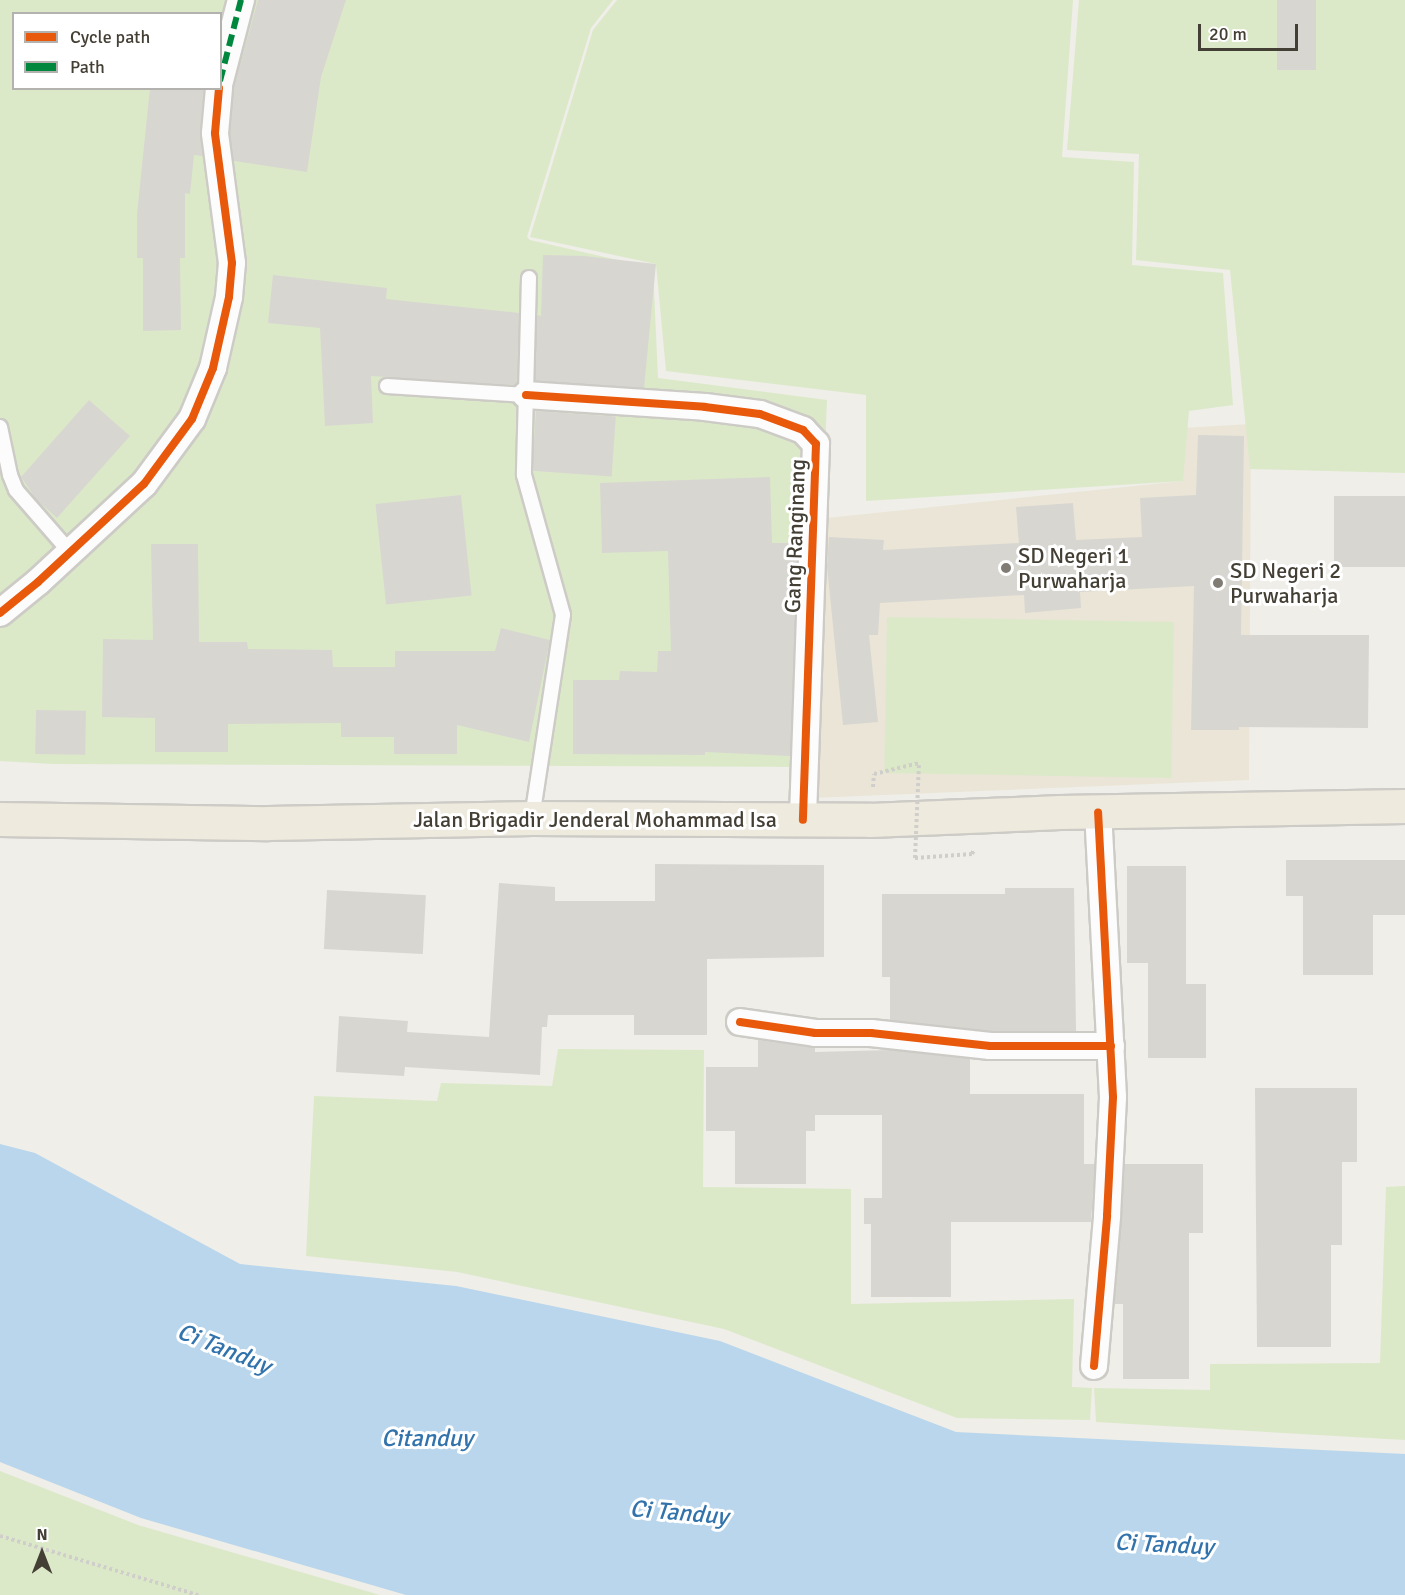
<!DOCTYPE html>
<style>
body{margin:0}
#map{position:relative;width:1405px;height:1595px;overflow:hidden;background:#efeee8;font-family:Signika,sans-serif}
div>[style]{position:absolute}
.education>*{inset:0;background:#eae5d7}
.green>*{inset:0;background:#dbe9c9;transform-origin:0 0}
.water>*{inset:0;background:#b9d6ec}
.building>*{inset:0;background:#d8d6d1;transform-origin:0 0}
.path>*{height:4px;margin-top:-2px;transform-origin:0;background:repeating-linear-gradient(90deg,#d0ceca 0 3px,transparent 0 6px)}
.roads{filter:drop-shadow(2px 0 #cdcbc6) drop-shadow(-2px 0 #cdcbc6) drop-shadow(0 2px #cdcbc6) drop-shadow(0 -2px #cdcbc6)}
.service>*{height:14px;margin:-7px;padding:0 7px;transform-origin:7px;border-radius:7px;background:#fdfcfc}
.minor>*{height:26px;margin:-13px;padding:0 13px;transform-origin:13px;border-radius:13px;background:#fdfcfc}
.trunk>*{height:33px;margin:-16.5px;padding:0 16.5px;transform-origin:16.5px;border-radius:16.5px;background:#eeeade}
.path-bridge>*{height:4px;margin-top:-2px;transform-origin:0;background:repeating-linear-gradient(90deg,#d0ceca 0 3px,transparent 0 6px)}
.quiet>*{height:6px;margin-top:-3px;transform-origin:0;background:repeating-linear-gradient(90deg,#00873e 0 12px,transparent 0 18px)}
.cycleway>*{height:8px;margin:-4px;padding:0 4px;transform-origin:4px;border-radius:4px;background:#e8590c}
.dots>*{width:16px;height:16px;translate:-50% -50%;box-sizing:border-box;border:3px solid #fff;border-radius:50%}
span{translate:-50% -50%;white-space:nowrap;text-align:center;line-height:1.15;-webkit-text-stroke:6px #fff;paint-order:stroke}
.street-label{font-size:22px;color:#443f35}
.poi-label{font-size:22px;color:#443f35}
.left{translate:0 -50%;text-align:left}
.water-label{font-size:24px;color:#3273ac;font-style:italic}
.legend{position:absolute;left:12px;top:12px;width:210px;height:78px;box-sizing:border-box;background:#fff;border:2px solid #b4b2ae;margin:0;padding:8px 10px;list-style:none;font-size:18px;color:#443f35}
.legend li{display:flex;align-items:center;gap:12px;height:30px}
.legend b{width:30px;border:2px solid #b4b2ae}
.north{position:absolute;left:12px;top:1523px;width:60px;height:60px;-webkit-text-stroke:4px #fff;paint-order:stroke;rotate:0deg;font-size:16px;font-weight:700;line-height:24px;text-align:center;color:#443f35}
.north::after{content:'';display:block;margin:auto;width:21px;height:27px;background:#443f35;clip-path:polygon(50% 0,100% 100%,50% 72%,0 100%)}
.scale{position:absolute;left:1198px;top:24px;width:100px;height:27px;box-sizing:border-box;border:3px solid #443f35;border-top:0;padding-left:8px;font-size:18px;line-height:21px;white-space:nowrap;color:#443f35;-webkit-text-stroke:4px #fff;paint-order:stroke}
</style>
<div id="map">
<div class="education">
<i style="clip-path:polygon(1251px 424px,1249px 780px,811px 798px,827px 518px,1183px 481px,1183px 428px)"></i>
</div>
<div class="green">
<i style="clip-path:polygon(evenodd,0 0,613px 0,591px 28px,527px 237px,530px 240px,653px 268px,658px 378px,827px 400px,812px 767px,53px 764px,0 761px,0 0,14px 14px,220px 14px,220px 88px,14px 88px,14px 14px)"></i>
<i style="clip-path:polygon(617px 0,1073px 0,1062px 157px,1134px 162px,1132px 265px,1223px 273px,1233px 405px,1189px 411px,1183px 481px,866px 501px,866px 395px,666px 371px,656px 264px,530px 237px,593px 30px)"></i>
<i style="clip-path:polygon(1079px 0,1405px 0,1405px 473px,1250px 469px,1230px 270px,1136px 260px,1139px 154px,1067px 150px)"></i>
<i style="left:887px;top:617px;width:287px;height:156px;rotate:1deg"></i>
<i style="clip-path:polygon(558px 1049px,704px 1050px,703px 1187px,851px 1189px,851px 1304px,1074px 1299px,1072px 1387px,1092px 1388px,1090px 1420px,957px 1418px,724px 1329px,457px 1272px,306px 1256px,314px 1096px,437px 1101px,441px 1083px,552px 1086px)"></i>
<i style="clip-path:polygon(1405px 1186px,1405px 1440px,1096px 1422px,1094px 1388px,1210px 1390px,1210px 1364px,1380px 1363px,1386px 1187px)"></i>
<i style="clip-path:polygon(0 1471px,138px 1525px,380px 1595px,0 1595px)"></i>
</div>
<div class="water">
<i style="clip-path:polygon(0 1144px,35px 1153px,240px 1264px,456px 1286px,720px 1341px,956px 1432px,1405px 1454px,1405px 1595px,406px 1595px,141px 1518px,0 1462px)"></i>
</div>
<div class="building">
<i style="clip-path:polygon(258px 0,346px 0,321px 77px,307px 172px,234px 161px,230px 133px,234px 87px)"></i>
<i style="left:1277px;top:0;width:39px;height:70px"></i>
<i style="clip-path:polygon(150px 88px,204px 88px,200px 132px,203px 156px,194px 155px,190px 194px,185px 193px,185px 258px,180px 258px,181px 330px,143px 331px,143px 258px,137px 258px,137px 214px)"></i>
<i style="clip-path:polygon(543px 255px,584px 256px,656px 264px,644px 388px,535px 381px,537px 315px,541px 316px)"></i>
<i style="clip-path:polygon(273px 275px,387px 288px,386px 299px,519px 313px,517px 383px,515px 385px,371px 376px,373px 423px,325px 426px,320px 328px,268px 323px)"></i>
<i style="clip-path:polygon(89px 400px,130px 436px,57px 518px,37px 500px,21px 477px)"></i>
<i style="left:536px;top:411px;width:80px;height:60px;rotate:4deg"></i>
<i style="clip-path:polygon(1198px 435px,1244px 436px,1241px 635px,1369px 635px,1368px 728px,1239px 727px,1239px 730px,1191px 730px,1194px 586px,1080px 592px,1081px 608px,1025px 613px,1024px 595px,880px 603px,878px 635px,869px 635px,878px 722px,843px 725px,827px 566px,829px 537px,884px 540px,883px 550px,1019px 543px,1016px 507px,1073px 503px,1076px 540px,1142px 537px,1140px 498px,1196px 495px)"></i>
<i style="clip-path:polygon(770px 477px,772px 543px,798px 543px,790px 756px,705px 752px,705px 755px,573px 754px,573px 680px,619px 680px,620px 671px,657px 672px,658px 651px,671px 651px,668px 551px,602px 553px,600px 483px)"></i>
<i style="left:461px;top:495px;width:101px;height:86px;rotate:84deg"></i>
<i style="left:1334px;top:496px;width:71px;height:71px"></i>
<i style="clip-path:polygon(151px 544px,198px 544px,199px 642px,247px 642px,248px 649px,332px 650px,333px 667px,395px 667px,395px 651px,495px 651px,501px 628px,550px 640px,529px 742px,457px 725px,457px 754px,394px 754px,394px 737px,341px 737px,341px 723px,228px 724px,228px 752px,155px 752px,155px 718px,102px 717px,103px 639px,153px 640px)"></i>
<i style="left:36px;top:710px;width:50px;height:44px;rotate:1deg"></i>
<i style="clip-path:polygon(1286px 860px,1405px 860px,1405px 915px,1373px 915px,1373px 975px,1303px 975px,1303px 896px,1286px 896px)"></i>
<i style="clip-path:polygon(655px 864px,824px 865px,824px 957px,707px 959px,707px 1035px,634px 1035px,634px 1015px,548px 1015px,547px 1027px,542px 1027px,540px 1075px,405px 1067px,404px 1076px,336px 1072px,339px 1016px,408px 1021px,407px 1032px,489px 1037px,499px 883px,555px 887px,555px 901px,655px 901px)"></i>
<i style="clip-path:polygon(1127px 866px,1186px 866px,1186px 984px,1206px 984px,1206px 1058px,1148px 1058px,1148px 963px,1127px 963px)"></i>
<i style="clip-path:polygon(1005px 888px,1074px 888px,1076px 1031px,991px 1031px,890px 1020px,890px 977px,882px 977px,882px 894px,1005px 894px)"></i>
<i style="left:327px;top:890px;width:99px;height:59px;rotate:3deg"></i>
<i style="clip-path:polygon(758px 1040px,815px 1048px,815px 1052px,890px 1050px,970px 1059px,970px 1094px,1084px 1094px,1084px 1164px,1095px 1164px,1091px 1222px,951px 1222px,951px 1297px,871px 1297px,871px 1224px,864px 1224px,864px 1198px,882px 1198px,882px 1115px,815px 1115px,815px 1131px,806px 1131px,806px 1184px,735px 1184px,735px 1131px,706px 1131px,706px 1067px,758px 1067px)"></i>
<i style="clip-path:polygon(1255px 1088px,1357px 1088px,1357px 1162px,1342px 1162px,1342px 1245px,1331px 1245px,1331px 1347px,1257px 1347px)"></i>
<i style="clip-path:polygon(1125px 1164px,1203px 1164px,1203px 1233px,1189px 1233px,1189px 1379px,1123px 1379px,1123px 1304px,1115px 1304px,1115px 1297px)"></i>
</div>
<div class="path">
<i style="left:873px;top:787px;width:13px;rotate:-86deg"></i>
<i style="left:874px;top:774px;width:46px;rotate:-13.7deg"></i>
<i style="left:915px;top:858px;width:57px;rotate:-4deg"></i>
<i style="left:972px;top:854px;width:4px;rotate:-63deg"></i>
<i style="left:0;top:1536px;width:207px;rotate:16.6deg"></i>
</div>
<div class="roads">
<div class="service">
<i style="left:529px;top:278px;width:197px;rotate:91.5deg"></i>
<i style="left:524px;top:475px;width:145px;rotate:74.4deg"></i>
<i style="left:563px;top:615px;width:205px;rotate:98.7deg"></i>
<i style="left:387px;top:386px;width:139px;rotate:3.7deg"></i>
<i style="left:0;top:427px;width:49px;rotate:78.2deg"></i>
<i style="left:10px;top:475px;width:16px;rotate:68deg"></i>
<i style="left:16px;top:490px;width:82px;rotate:48.9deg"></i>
</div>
<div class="minor">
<i style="left:220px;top:81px;width:84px;rotate:-75.5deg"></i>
<i style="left:526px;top:395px;width:179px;rotate:3.8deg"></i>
<i style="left:705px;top:407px;width:55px;rotate:7.3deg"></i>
<i style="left:760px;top:414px;width:46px;rotate:20.4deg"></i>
<i style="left:803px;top:430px;width:19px;rotate:47deg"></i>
<i style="left:816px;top:444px;width:376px;rotate:92deg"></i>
<i style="left:0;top:613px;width:49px;rotate:-39.2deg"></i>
<i style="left:38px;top:582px;width:144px;rotate:-42.8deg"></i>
<i style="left:144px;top:484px;width:81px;rotate:-53.6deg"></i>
<i style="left:192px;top:419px;width:55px;rotate:-67.6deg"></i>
<i style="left:213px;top:368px;width:73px;rotate:-77.3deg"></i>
<i style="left:229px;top:297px;width:34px;rotate:-85deg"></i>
<i style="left:232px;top:263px;width:131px;rotate:-97.5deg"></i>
<i style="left:215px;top:133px;width:45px;rotate:-84.9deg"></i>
<i style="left:740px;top:1022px;width:76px;rotate:8.3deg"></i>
<i style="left:815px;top:1033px;width:56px"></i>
<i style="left:871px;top:1033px;width:120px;rotate:6.2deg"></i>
<i style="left:990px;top:1046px;width:121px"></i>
<i style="left:1094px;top:1366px;width:151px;rotate:-85deg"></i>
<i style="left:1107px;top:1216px;width:119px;rotate:-87.1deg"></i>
<i style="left:1113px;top:1097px;width:285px;rotate:-93deg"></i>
</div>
<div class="trunk">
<i style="left:0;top:819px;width:268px;rotate:0.9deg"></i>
<i style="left:268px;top:823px;width:264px;rotate:-1.1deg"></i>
<i style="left:532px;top:818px;width:338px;rotate:0.3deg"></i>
<i style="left:870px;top:820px;width:190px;rotate:-2.4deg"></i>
<i style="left:1060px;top:812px;width:345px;rotate:-1deg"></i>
</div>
</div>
<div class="path-bridge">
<i style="left:915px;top:858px;width:95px;rotate:-87.6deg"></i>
</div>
<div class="quiet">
<i style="left:220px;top:81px;width:84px;rotate:-75.5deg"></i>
</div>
<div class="cycleway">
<i style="left:526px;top:395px;width:179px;rotate:3.8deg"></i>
<i style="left:705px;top:407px;width:55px;rotate:7.3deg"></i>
<i style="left:760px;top:414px;width:46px;rotate:20.4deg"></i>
<i style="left:803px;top:430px;width:19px;rotate:47deg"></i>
<i style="left:816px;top:444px;width:376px;rotate:92deg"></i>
<i style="left:0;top:613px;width:49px;rotate:-39.2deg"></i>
<i style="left:38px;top:582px;width:144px;rotate:-42.8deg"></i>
<i style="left:144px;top:484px;width:81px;rotate:-53.6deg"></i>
<i style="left:192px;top:419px;width:55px;rotate:-67.6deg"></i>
<i style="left:213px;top:368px;width:73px;rotate:-77.3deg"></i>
<i style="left:229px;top:297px;width:34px;rotate:-85deg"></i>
<i style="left:232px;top:263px;width:131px;rotate:-97.5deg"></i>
<i style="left:215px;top:133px;width:45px;rotate:-84.9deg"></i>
<i style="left:740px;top:1022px;width:76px;rotate:8.3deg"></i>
<i style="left:815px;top:1033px;width:56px"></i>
<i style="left:871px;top:1033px;width:120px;rotate:6.2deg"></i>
<i style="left:990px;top:1046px;width:121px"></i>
<i style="left:1094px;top:1366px;width:151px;rotate:-85deg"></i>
<i style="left:1107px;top:1216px;width:119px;rotate:-87.1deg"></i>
<i style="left:1113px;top:1097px;width:285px;rotate:-93deg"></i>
</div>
<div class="dots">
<i style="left:1006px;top:568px;background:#807c74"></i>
<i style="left:1218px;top:583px;background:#807c74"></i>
</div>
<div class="street-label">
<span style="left:795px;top:536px;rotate:-88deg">Gang Ranginang</span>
<span style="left:595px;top:820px">Jalan Brigadir Jenderal Mohammad Isa</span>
</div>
<div class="poi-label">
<span class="left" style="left:1018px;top:568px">SD Negeri 1<br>Purwaharja</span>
<span class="left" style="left:1230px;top:583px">SD Negeri 2<br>Purwaharja</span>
</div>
<div class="water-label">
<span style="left:224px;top:1349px;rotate:22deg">Ci Tanduy</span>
<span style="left:427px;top:1439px">Citanduy</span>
<span style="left:679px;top:1513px;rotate:5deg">Ci Tanduy</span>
<span style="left:1164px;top:1545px;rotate:3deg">Ci Tanduy</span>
</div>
<ul class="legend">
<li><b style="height:8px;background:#e8590c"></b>Cycle path</li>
<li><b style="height:8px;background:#00873e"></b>Path</li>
</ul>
<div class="north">N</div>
<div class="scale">20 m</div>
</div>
